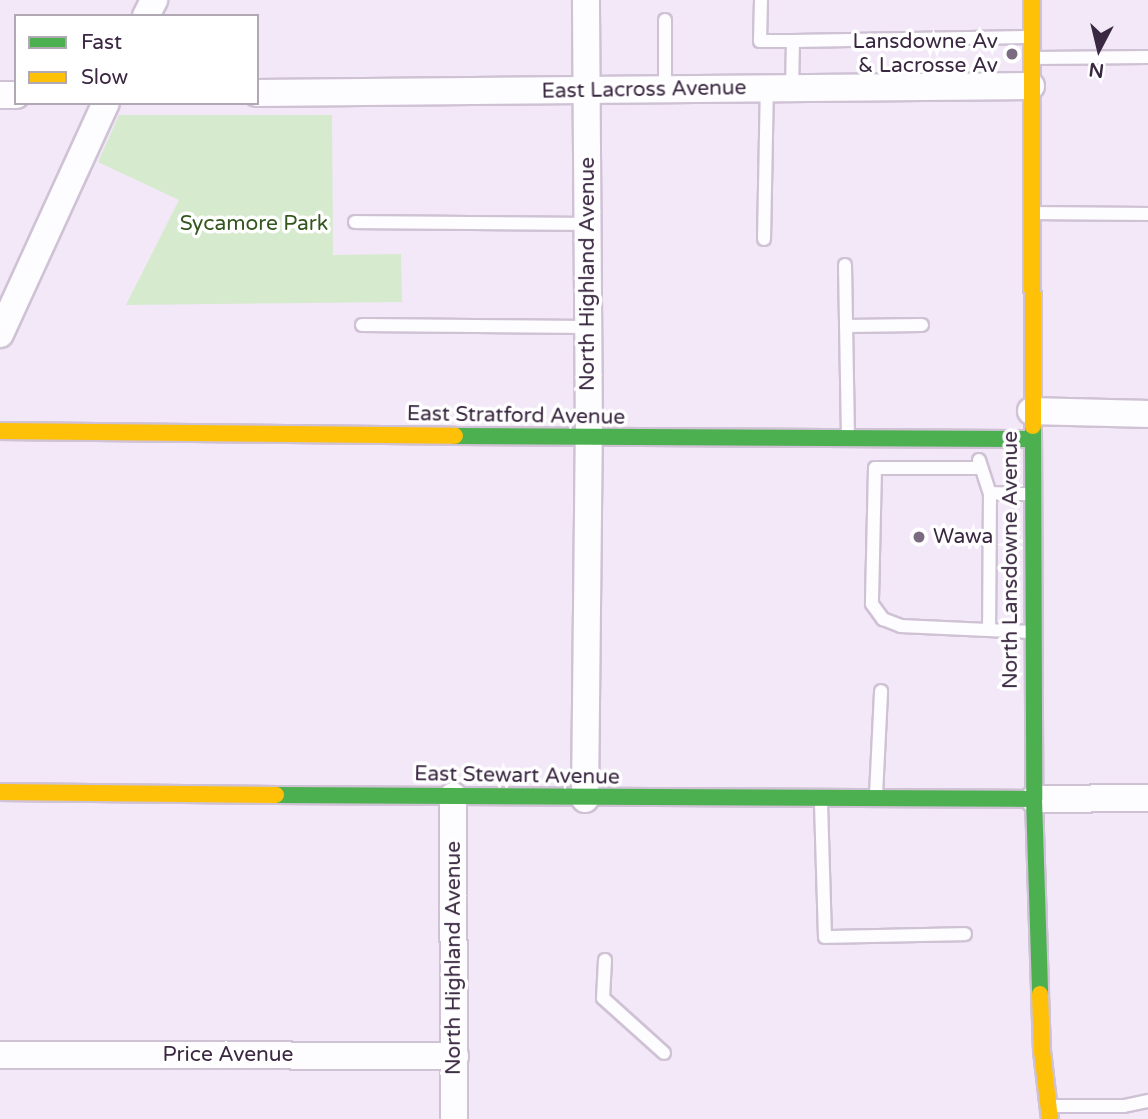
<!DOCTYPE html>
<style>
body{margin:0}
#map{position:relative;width:1148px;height:1119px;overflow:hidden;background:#f3e8f8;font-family:"Varela Round",sans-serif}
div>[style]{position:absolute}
.green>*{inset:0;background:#d6eacd}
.roads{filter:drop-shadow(2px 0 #cfc2d5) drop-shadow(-2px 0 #cfc2d5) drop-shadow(0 2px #cfc2d5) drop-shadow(0 -2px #cfc2d5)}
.lane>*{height:12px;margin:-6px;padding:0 6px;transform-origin:6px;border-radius:6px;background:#fdfcfe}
.street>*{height:26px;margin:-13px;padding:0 13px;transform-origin:13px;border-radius:13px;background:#fdfcfe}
.fast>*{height:16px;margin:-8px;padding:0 8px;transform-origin:8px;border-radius:8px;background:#4caf50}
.slow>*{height:16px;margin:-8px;padding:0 8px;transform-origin:8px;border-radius:8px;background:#ffc107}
.dots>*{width:19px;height:19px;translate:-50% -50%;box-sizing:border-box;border:4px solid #fff;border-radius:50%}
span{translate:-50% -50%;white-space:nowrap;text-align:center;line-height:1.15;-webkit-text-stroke:7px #fff;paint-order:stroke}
.poi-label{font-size:21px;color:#3a2741}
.right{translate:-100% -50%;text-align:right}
.left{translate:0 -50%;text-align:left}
.street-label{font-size:21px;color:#3a2741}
.park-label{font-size:21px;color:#33571e}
.legend{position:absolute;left:14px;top:14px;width:245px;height:91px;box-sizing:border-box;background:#fff;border:2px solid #b0a9b3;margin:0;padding:9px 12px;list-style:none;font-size:21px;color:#3a2741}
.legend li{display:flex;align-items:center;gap:14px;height:35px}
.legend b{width:35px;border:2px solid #b0a9b3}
.north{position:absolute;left:1064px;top:14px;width:70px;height:70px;-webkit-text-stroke:5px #fff;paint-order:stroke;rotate:187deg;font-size:19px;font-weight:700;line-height:28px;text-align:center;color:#3a2741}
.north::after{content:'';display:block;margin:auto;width:24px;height:32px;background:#3a2741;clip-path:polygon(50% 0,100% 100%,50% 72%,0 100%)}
</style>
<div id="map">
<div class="green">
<i style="clip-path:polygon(119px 115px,332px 115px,333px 255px,401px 254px,402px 302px,126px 305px,179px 200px,98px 162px)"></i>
</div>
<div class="roads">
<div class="lane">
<i style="left:761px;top:0;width:41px;rotate:91.4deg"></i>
<i style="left:760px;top:41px;width:33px"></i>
<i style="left:793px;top:41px;width:47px;rotate:91.2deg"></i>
<i style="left:793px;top:41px;width:234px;rotate:-1deg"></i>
<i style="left:1035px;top:58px;width:113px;rotate:-0.5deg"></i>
<i style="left:665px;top:90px;width:70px;rotate:-90deg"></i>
<i style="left:1035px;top:213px;width:113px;rotate:0.5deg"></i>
<i style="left:355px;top:222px;width:232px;rotate:0.5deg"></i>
<i style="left:764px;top:239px;width:150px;rotate:-88.9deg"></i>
<i style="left:845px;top:265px;width:170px;rotate:89deg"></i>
<i style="left:362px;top:325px;width:226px;rotate:0.5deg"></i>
<i style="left:846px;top:326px;width:76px;rotate:-0.8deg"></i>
<i style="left:979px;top:460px;width:35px;rotate:72deg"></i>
<i style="left:990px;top:493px;width:136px;rotate:90.4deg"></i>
<i style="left:979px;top:468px;width:104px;rotate:180deg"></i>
<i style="left:875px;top:468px;width:136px;rotate:91.3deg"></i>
<i style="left:872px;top:604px;width:19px;rotate:54deg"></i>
<i style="left:883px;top:619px;width:19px;rotate:21deg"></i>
<i style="left:901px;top:626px;width:130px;rotate:2.6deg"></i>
<i style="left:990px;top:493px;width:38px;rotate:2deg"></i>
<i style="left:876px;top:795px;width:104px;rotate:-87.2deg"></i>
<i style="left:821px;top:803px;width:134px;rotate:88.3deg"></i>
<i style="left:825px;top:937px;width:140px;rotate:-1.2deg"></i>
<i style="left:605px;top:960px;width:38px;rotate:93deg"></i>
<i style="left:603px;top:998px;width:82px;rotate:42deg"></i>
<i style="left:1052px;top:1106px;width:72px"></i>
<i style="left:1124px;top:1106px;width:25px;rotate:-12deg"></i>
</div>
<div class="street">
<i style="left:146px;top:16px;width:18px;rotate:-63deg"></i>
<i style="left:257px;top:93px;width:774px;rotate:-0.52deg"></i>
<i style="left:0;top:95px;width:16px"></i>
<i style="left:0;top:334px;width:254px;rotate:-65.4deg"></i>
<i style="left:1031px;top:411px;width:117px;rotate:1.5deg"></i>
<i style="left:453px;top:796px;width:323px;rotate:89.8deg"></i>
<i style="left:585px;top:799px;width:361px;rotate:-89.4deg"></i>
<i style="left:589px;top:438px;width:438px;rotate:-90.4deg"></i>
<i style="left:1034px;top:799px;width:114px;rotate:-0.5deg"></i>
<i style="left:0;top:1055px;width:455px;rotate:0.1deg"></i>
</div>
<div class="fast">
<i style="left:1033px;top:426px;width:373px;rotate:89.8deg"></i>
<i style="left:1034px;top:799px;width:195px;rotate:88.2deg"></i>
<i style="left:455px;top:436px;width:576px;rotate:0.3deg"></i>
<i style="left:276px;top:795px;width:758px;rotate:0.3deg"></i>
</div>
<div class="slow">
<i style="left:1032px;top:0;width:426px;rotate:89.9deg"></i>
<i style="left:0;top:431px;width:455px;rotate:0.6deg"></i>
<i style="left:0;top:792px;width:276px;rotate:0.6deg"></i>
<i style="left:1040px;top:994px;width:57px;rotate:88deg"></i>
<i style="left:1042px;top:1051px;width:68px;rotate:83.3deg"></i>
</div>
</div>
<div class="dots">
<i style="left:1012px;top:54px;background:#7b6b81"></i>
<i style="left:919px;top:537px;background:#7b6b81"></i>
</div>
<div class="poi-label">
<span class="right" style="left:998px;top:54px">Lansdowne Av<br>&amp; Lacrosse Av</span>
<span class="left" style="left:933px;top:537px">Wawa</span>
</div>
<div class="street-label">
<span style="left:644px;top:90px;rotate:-1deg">East Lacross Avenue</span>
<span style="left:588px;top:274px;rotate:-90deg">North Highland Avenue</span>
<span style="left:516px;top:416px;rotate:1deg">East Stratford Avenue</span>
<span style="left:1011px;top:560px;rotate:-90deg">North Lansdowne Avenue</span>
<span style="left:517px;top:776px;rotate:1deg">East Stewart Avenue</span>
<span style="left:454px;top:958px;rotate:-90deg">North Highland Avenue</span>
<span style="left:228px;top:1055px">Price Avenue</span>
</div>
<div class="park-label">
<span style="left:254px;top:224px">Sycamore Park</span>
</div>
<ul class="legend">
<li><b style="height:9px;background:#4caf50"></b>Fast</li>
<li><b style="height:9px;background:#ffc107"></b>Slow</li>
</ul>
<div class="north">N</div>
</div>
